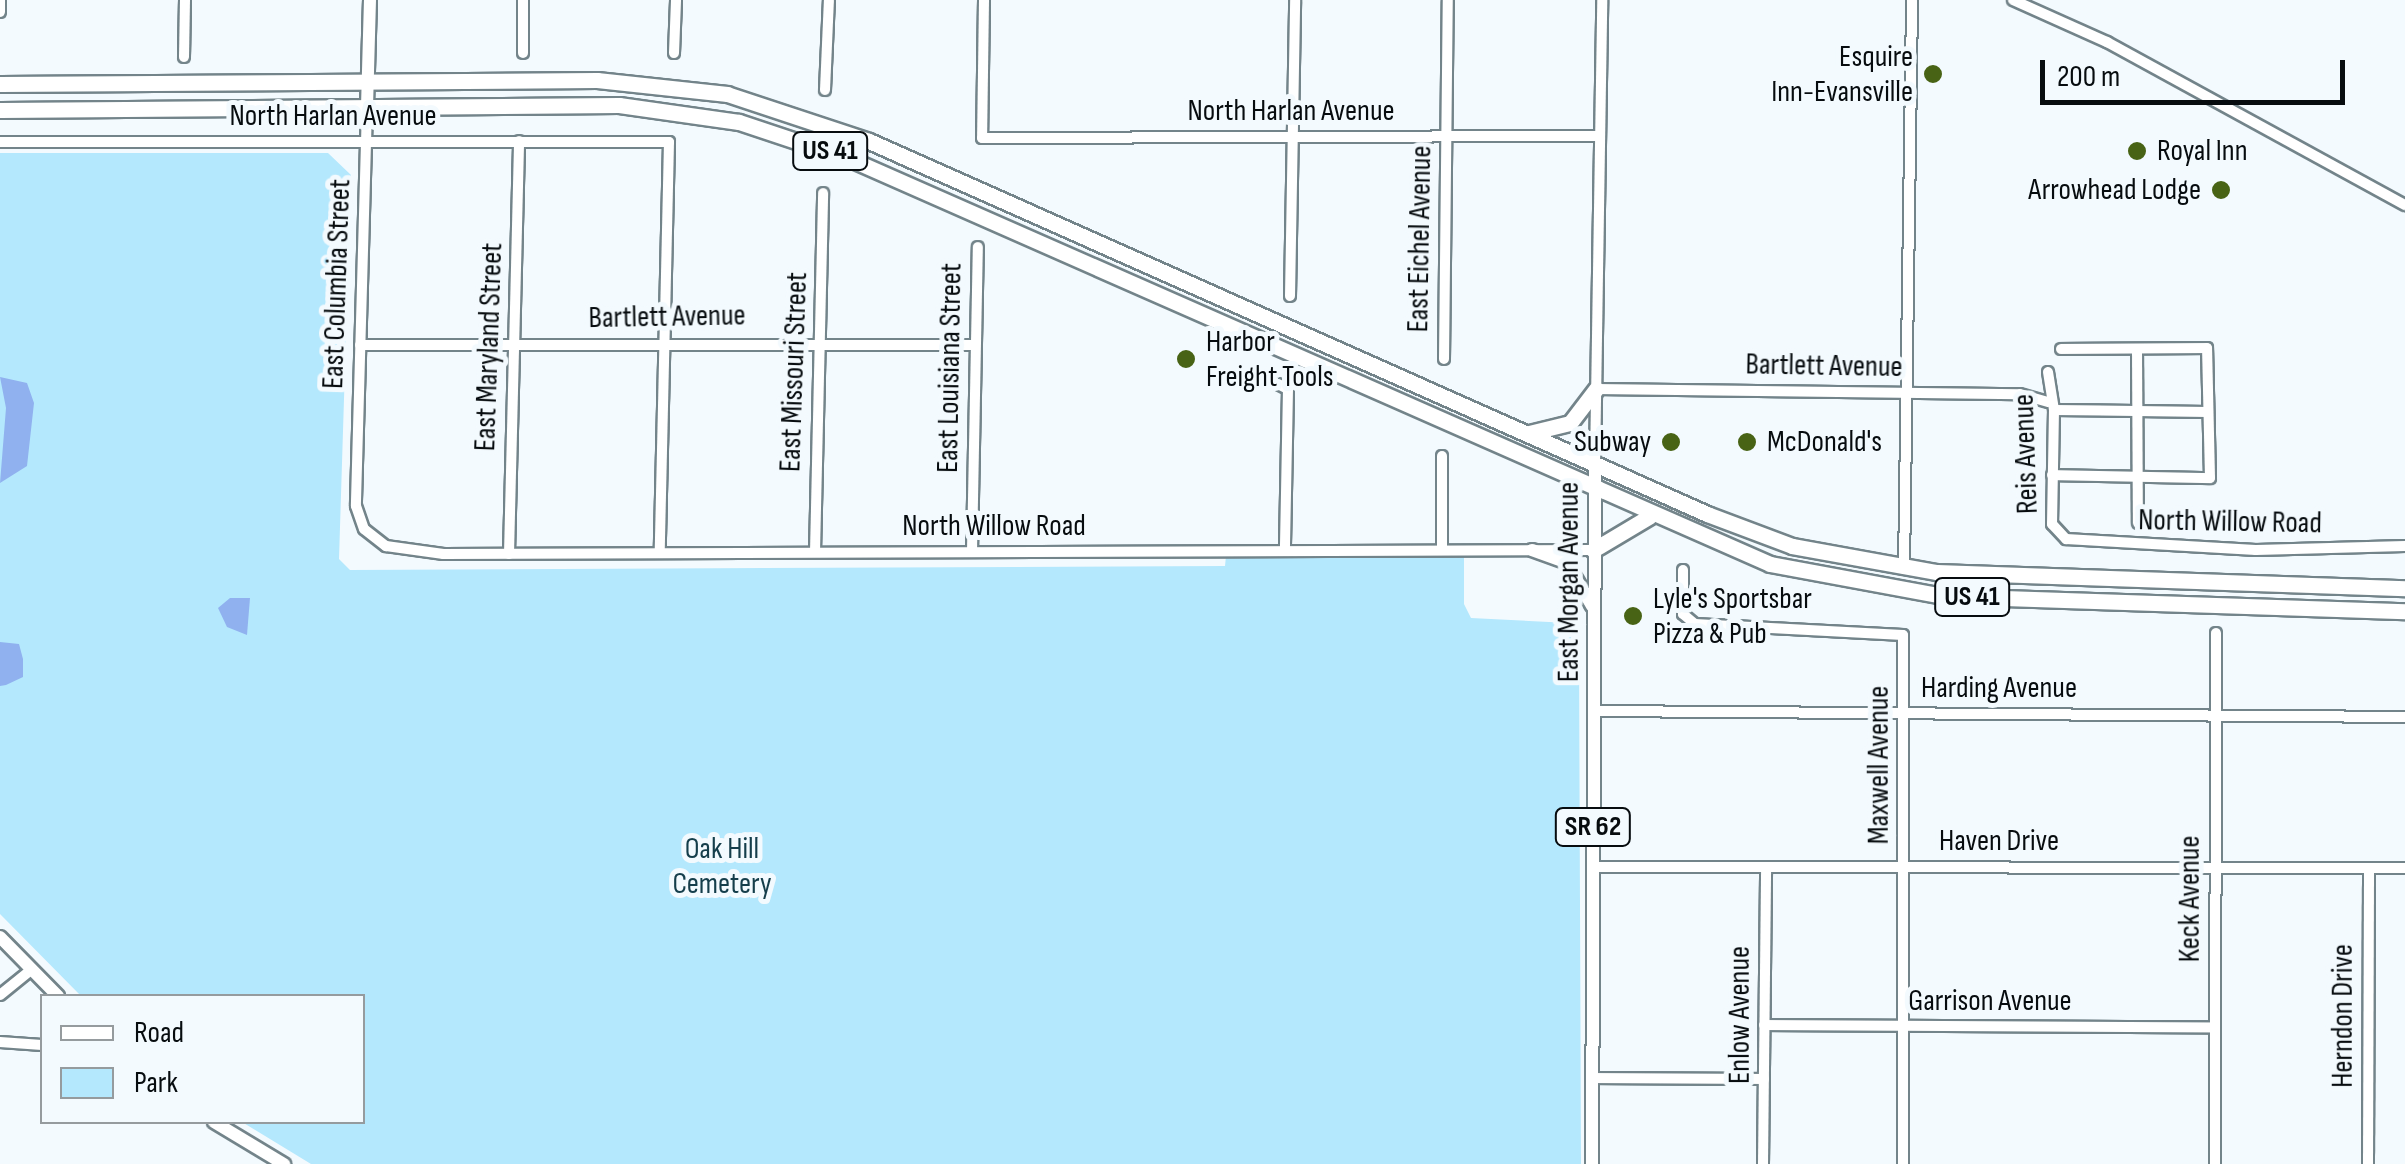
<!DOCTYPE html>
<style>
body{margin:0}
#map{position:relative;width:2405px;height:1164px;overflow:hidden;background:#f3fafe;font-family:"Sofia Sans Condensed",sans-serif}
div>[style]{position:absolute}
.green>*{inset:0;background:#b4e8fd}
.water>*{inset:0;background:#90b1ef}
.roads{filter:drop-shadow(2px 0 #73848a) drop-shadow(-2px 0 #73848a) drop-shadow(0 2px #73848a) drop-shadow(0 -2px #73848a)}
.minor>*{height:10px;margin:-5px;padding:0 5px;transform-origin:5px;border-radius:5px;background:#fff}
.major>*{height:12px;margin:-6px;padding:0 6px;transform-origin:6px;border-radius:6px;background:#fff}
.highway>*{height:15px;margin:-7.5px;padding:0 7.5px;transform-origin:7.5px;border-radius:7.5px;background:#fff}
.dots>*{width:28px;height:28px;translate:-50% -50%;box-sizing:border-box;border:5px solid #f3fafe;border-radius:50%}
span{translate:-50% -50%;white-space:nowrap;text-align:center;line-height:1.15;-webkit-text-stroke:10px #f3fafe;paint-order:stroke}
.shield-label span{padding:2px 8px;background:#f3fafe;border:2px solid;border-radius:8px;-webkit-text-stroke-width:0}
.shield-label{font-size:28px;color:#070c0f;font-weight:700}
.poi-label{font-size:30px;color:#070c0f}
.right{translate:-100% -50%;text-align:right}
.left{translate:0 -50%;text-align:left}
.street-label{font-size:30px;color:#070c0f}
.park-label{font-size:30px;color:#153e4b}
.legend{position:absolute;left:40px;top:994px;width:325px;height:130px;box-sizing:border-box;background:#f3fafe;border:2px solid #959b9e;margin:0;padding:12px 18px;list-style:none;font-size:30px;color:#070c0f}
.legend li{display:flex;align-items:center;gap:20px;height:50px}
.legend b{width:50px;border:2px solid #959b9e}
.scale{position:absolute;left:2040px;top:60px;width:305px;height:45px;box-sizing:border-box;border:5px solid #070c0f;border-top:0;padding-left:12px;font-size:30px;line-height:35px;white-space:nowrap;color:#070c0f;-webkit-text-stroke:8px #f3fafe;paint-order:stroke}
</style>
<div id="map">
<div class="green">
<i style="clip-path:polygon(0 153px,328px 153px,351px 175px,339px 559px,350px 570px,1225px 566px,1226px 556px,1464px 556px,1464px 604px,1471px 618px,1569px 623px,1577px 629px,1579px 647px,1581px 1164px,311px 1164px,242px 1122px,362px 1122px,362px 996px,81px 996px,0 914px)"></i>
</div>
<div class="water">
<i style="clip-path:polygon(0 377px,27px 383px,34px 403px,27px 466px,0 483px,6px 408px)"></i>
<i style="clip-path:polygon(230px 598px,250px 598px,247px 635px,227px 627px,218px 608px)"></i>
<i style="clip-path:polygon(0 642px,19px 644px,23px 659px,23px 677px,6px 685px,0 686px)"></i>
</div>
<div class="roads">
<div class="minor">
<i style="left:984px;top:0;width:138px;rotate:90.8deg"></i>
<i style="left:982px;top:138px;width:618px;rotate:-0.19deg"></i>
<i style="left:2013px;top:0;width:103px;rotate:24.1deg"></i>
<i style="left:2107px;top:42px;width:340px;rotate:28.7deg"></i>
<i style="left:0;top:12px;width:12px;rotate:-90deg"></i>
<i style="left:523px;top:53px;width:53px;rotate:-90deg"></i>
<i style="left:674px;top:53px;width:53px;rotate:-87.8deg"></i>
<i style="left:184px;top:57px;width:57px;rotate:-89deg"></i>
<i style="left:825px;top:90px;width:90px;rotate:-87.5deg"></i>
<i style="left:367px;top:107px;width:399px;rotate:91.6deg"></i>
<i style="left:356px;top:506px;width:24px;rotate:71deg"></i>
<i style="left:364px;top:529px;width:28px;rotate:38deg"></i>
<i style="left:386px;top:546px;width:58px;rotate:8deg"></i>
<i style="left:443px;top:554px;width:1150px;rotate:-0.2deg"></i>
<i style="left:0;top:142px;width:669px"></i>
<i style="left:669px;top:142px;width:411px;rotate:91.3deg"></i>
<i style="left:1290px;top:296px;width:296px;rotate:-89deg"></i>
<i style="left:360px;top:345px;width:615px"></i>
<i style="left:2137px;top:349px;width:174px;rotate:89.7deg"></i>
<i style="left:1444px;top:359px;width:359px;rotate:-89.4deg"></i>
<i style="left:2048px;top:372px;width:38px;rotate:81deg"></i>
<i style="left:2054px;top:410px;width:114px;rotate:91deg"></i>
<i style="left:2052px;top:524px;width:21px;rotate:47deg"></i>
<i style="left:2066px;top:539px;width:190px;rotate:3.3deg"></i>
<i style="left:2256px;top:550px;width:149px;rotate:-1.5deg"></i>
<i style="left:1278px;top:384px;width:11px;rotate:27deg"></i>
<i style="left:1288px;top:389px;width:160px;rotate:91.1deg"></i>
<i style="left:1596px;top:389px;width:424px;rotate:0.7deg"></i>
<i style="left:2020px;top:394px;width:29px;rotate:16deg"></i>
<i style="left:2054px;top:410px;width:154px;rotate:0.7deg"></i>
<i style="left:1442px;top:456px;width:94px;rotate:90deg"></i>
<i style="left:1595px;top:464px;width:464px;rotate:-89.1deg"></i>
<i style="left:2052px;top:475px;width:158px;rotate:1.1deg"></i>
<i style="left:2210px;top:478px;width:130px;rotate:-91.3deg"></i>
<i style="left:2207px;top:348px;width:146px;rotate:179.6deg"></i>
<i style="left:972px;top:551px;width:304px;rotate:-88.9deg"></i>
<i style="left:815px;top:552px;width:359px;rotate:-88.7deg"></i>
<i style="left:509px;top:554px;width:413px;rotate:-88.6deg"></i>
<i style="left:1904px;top:569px;width:569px;rotate:-89.19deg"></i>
<i style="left:1683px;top:570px;width:44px;rotate:90deg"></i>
<i style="left:1683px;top:614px;width:16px;rotate:40deg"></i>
<i style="left:1695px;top:624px;width:208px;rotate:3deg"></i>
<i style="left:1903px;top:635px;width:529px;rotate:90deg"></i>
<i style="left:1593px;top:711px;width:812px;rotate:0.42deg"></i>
<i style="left:1592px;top:867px;width:813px;rotate:0.07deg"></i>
<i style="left:0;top:995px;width:38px;rotate:-39deg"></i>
<i style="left:1764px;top:1025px;width:451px;rotate:0.3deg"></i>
<i style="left:0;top:1042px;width:42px;rotate:4.1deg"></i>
<i style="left:1592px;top:1078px;width:172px;rotate:0.3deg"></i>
<i style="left:1763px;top:1164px;width:297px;rotate:-89.4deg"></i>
<i style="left:2215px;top:1164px;width:531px;rotate:-89.89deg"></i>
<i style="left:2368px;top:1164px;width:296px;rotate:-89.8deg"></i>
</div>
<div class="major">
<i style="left:367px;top:107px;width:107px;rotate:-88.4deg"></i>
<i style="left:1532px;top:550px;width:37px;rotate:20deg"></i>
<i style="left:1567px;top:563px;width:50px;rotate:59.8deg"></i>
<i style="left:0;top:937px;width:83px;rotate:45.5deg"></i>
<i style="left:214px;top:1122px;width:82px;rotate:31deg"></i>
<i style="left:1592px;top:1164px;width:700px;rotate:-89.75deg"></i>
</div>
<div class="highway">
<i style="left:0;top:84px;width:597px;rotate:-0.38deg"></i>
<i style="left:597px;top:80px;width:131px;rotate:6.1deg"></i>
<i style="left:727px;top:94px;width:150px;rotate:18.3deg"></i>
<i style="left:869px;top:141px;width:917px;rotate:23.99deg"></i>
<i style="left:1707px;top:514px;width:91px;rotate:20.6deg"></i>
<i style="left:1792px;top:546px;width:147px;rotate:10.2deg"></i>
<i style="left:1937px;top:572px;width:468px;rotate:2deg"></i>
<i style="left:0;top:110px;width:619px;rotate:-0.46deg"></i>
<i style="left:619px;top:105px;width:121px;rotate:8.1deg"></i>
<i style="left:739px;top:122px;width:117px;rotate:18.4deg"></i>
<i style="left:850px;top:159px;width:1005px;rotate:23.76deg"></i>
<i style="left:1770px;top:564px;width:176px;rotate:10.5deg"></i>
<i style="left:1943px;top:596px;width:462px;rotate:1.9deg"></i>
<i style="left:1529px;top:433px;width:42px;rotate:-13.7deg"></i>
<i style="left:1570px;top:423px;width:43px;rotate:-52.6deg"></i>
<i style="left:1593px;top:550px;width:66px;rotate:-30.8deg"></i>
</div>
</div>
<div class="dots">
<i style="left:1933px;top:74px;background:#486315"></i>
<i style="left:2137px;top:151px;background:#486315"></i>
<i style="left:2221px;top:190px;background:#486315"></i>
<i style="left:1186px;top:359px;background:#486315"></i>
<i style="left:1671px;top:442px;background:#486315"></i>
<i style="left:1747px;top:442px;background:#486315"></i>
<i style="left:1633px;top:616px;background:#486315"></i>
</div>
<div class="shield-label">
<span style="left:830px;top:151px">US 41</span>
<span style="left:1972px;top:597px">US 41</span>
<span style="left:1593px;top:827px">SR 62</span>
</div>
<div class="poi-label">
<span class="right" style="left:1913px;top:74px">Esquire<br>Inn-Evansville</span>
<span class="left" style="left:2157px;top:151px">Royal Inn</span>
<span class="right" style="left:2201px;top:190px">Arrowhead Lodge</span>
<span class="left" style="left:1206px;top:359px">Harbor<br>Freight Tools</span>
<span class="right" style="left:1651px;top:442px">Subway</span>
<span class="left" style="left:1767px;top:442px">McDonald's</span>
<span class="left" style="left:1653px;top:616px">Lyle's Sportsbar<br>Pizza &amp; Pub</span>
</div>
<div class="street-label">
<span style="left:1291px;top:111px">North Harlan Avenue</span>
<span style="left:333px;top:116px">North Harlan Avenue</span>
<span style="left:1420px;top:239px;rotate:-89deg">East Eichel Avenue</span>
<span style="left:337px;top:284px;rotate:-88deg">East Columbia Street</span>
<span style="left:667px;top:317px;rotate:-1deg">Bartlett Avenue</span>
<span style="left:489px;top:347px;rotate:-88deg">East Maryland Street</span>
<span style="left:1824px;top:366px;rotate:1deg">Bartlett Avenue</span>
<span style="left:950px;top:368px;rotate:-89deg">East Louisiana Street</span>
<span style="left:794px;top:372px;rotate:-88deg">East Missouri Street</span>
<span style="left:2026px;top:454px;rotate:-92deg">Reis Avenue</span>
<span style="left:2230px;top:522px;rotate:1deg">North Willow Road</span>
<span style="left:994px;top:526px">North Willow Road</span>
<span style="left:1569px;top:582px;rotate:-90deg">East Morgan Avenue</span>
<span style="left:1999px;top:688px">Harding Avenue</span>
<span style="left:1879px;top:765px;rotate:-90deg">Maxwell Avenue</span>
<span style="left:1999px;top:841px">Haven Drive</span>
<span style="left:2190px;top:899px;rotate:-90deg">Keck Avenue</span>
<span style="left:1990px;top:1001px">Garrison Avenue</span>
<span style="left:1740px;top:1015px;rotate:-90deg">Enlow Avenue</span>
<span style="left:2343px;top:1016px;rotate:-90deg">Herndon Drive</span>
</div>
<div class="park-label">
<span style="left:722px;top:866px">Oak Hill<br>Cemetery</span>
</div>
<ul class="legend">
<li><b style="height:12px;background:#fff"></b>Road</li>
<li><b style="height:28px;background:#b4e8fd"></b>Park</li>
</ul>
<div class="scale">200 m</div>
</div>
